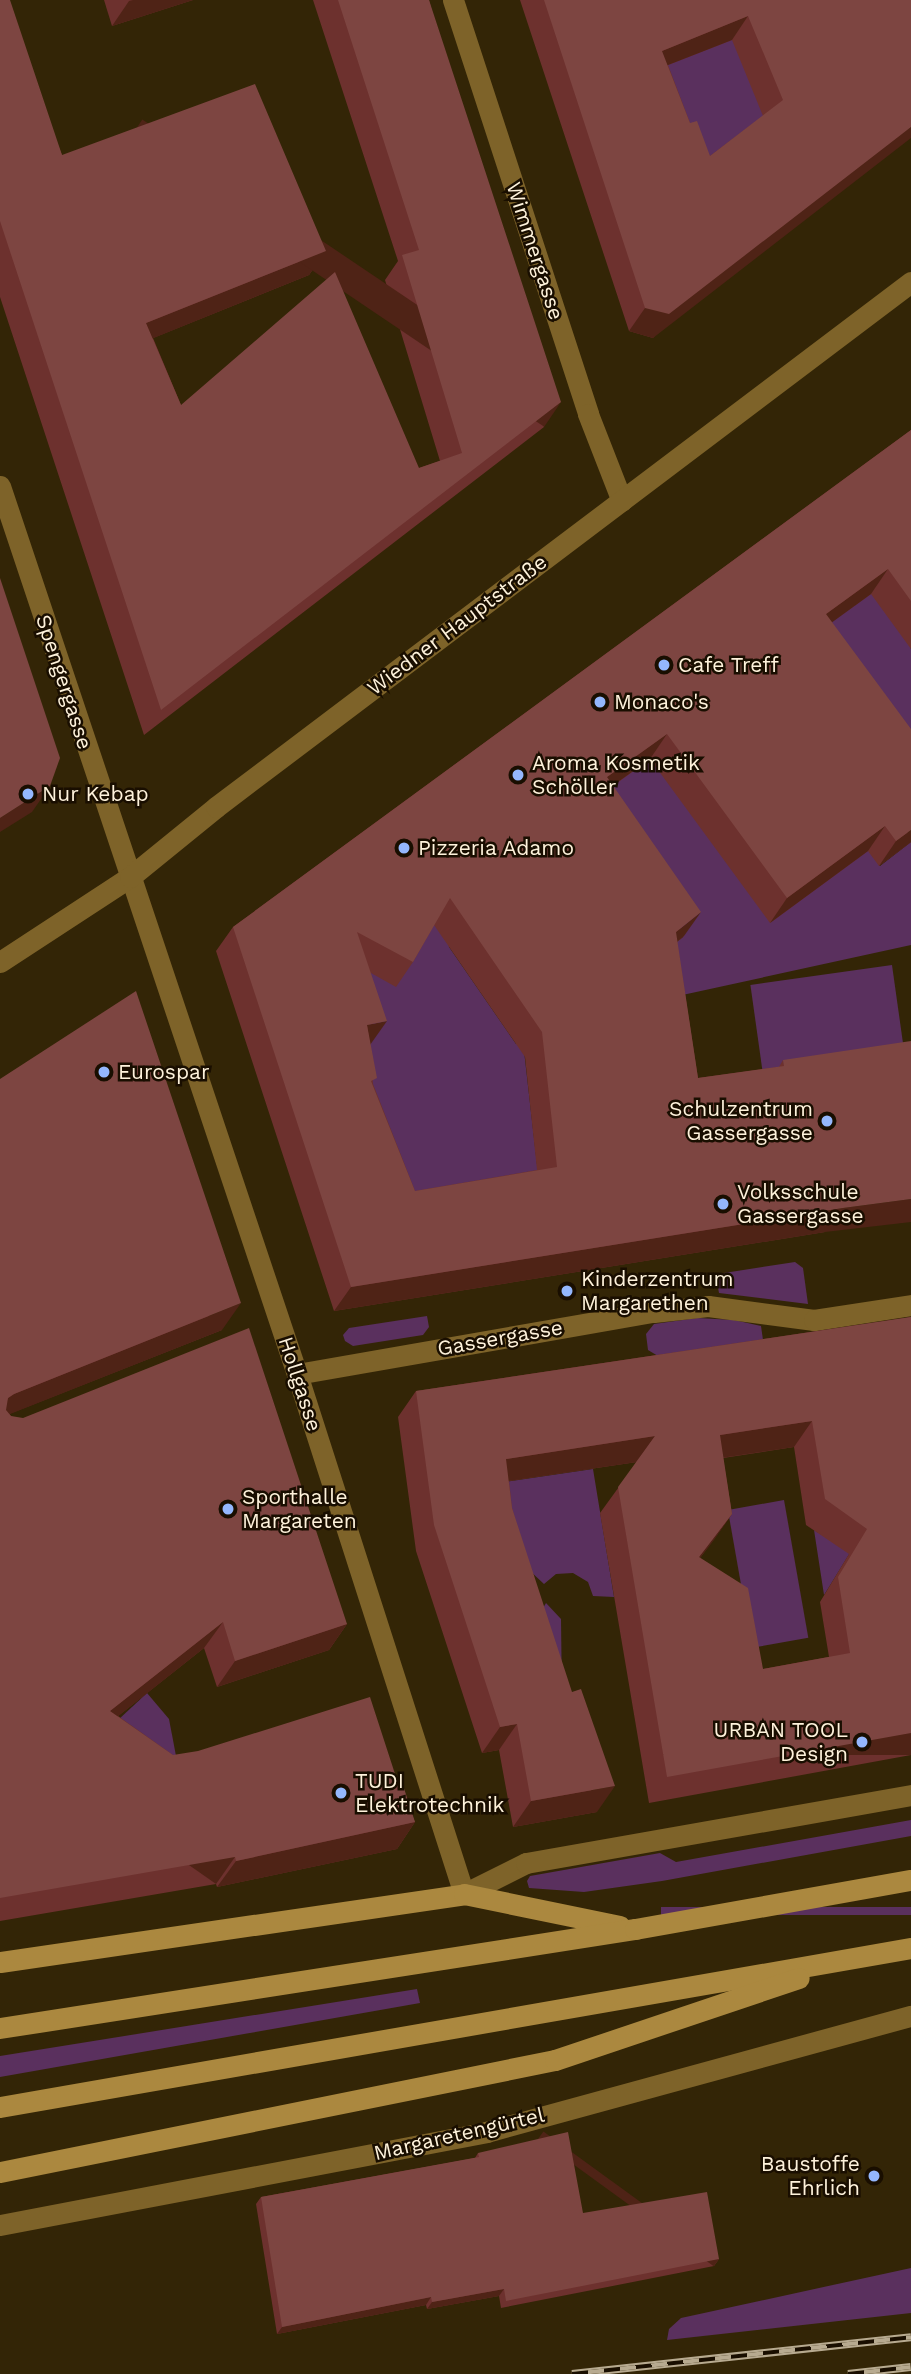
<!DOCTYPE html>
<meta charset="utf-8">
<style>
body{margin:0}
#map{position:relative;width:911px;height:2374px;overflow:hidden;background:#332506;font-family:"Work Sans",sans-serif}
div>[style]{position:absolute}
.green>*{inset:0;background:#5a305e;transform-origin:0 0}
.lane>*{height:21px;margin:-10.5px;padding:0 10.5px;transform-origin:10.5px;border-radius:10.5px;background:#7e6329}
.street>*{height:21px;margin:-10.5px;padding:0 10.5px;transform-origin:10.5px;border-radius:10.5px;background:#7e6329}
.secondary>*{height:21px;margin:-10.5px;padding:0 10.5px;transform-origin:10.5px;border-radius:10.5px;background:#7e6329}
.primary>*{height:21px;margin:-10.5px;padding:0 10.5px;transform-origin:10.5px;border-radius:10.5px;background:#ab883f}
.rail>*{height:8px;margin-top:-4px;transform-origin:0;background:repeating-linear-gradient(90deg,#190e00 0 16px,#b7aa90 0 32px);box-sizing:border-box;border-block:2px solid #b7aa90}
.wall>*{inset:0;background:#6d312e}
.shaded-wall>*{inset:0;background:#4f2316;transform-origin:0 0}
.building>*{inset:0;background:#7d4541}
.dots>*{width:19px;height:19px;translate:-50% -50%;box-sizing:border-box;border:4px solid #190e00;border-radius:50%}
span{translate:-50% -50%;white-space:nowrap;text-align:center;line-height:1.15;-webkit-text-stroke:5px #190e00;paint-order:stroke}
.street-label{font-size:21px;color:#fef2db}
.poi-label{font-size:21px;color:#fef2db}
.left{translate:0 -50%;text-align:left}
.right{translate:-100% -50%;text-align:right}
</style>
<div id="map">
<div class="green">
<i style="clip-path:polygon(743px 35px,765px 120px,680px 190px,634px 44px)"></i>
<i style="clip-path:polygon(891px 570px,911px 649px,911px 761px,829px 624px)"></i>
<i style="clip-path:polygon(668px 733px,770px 922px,832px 877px,820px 786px,880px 866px,911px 842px,911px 945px,664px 999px,625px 984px,683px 937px,567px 819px)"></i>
<i style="clip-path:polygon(445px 895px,449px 947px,516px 1044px,523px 1042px,540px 1191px,397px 1216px,354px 1106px,352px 963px)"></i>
<i style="left:892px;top:965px;width:95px;height:143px;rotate:82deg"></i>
<i style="clip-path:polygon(795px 1262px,803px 1268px,808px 1304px,719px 1293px,717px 1282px,724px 1273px)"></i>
<i style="clip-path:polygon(427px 1316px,429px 1327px,423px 1335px,353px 1346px,345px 1341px,343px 1335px,349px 1328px)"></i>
<i style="clip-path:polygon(697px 1318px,734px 1320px,761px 1326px,763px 1340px,658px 1356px,648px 1350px,646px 1334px,654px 1324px)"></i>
<i style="clip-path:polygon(593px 1469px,614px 1597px,593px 1596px,588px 1582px,573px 1573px,556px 1574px,544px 1584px,529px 1570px,498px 1483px)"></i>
<i style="left:784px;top:1500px;width:140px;height:57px;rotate:80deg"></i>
<i style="clip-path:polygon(867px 1525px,829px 1587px,824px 1595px,814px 1530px,822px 1535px)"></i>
<i style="clip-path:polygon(546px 1603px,561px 1619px,562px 1698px,536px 1620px)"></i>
<i style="clip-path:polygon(147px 1693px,169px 1719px,180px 1777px,118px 1720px)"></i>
<i style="clip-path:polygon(911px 1820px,911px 1836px,662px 1881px,584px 1892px,529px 1888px,527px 1881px,530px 1876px,660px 1853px,676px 1862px)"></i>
<i style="left:911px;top:1907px;width:8px;height:250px;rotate:90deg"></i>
<i style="clip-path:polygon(417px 1989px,420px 2003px,0 2077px,0 2056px)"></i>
<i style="clip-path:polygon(911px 2268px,911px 2313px,667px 2340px,669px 2329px,681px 2318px)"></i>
</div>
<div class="lane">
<i style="left:0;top:2225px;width:495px;rotate:-10.8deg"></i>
<i style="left:486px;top:2132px;width:441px;rotate:-15.3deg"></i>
</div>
<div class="street">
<i style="left:453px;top:0;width:435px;rotate:71.9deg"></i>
<i style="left:588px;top:414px;width:93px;rotate:68.7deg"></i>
<i style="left:0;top:486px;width:936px;rotate:71.51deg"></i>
<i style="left:297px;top:1374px;width:546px;rotate:72.2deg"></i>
<i style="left:464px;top:1894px;width:69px;rotate:-26.6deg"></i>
<i style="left:526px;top:1863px;width:391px;rotate:-10deg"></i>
<i style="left:297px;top:1374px;width:362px;rotate:-9.9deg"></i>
<i style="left:654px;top:1312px;width:54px;rotate:-6.3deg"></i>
<i style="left:708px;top:1306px;width:107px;rotate:7.5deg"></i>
<i style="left:814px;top:1320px;width:98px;rotate:-8.8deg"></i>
</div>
<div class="secondary">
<i style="left:0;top:962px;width:155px;rotate:-33.2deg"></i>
<i style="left:130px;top:877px;width:111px;rotate:-39.1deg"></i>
<i style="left:216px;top:807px;width:871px;rotate:-37.07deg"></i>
</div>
<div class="primary">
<i style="left:0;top:1962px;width:469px;rotate:-8.3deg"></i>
<i style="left:464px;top:1894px;width:159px;rotate:11.6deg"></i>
<i style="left:0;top:2028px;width:643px;rotate:-8.86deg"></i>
<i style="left:635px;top:1929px;width:280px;rotate:-10.1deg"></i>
<i style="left:0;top:2107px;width:925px;rotate:-9.9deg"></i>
<i style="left:0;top:2172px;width:566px;rotate:-11.41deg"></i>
<i style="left:555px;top:2060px;width:257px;rotate:-18.6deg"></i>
</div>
<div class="rail">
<i style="left:572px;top:2374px;width:341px;rotate:-6.2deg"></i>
<i style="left:848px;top:2374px;width:63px;rotate:-6.3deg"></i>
</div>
<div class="wall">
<i style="clip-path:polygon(0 0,62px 155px,326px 251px,309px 275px,153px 338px,181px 405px,419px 468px,440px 461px,385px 280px,398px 261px,313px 0,429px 0,544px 427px,144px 735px,0 297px)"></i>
<i style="clip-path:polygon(104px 0,193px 0,112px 26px)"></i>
<i style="clip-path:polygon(evenodd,520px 0,911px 0,653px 338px,629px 331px,520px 0,732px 40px,763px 116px,710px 156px,690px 123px,668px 65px,732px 40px)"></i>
<i style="clip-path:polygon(evenodd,911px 430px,911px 649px,871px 594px,832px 622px,911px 842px,879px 866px,868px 851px,770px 923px,650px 759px,613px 786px,684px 936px,677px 942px,698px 1078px,779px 1067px,783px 1060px,825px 1232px,334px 1311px,216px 951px,233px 927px,911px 430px,434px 925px,525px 1057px,537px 1170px,415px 1191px,373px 1084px,370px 1044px,371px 973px,396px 987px,413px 962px,434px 925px)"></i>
<i style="clip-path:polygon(0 1079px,222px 1330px,9px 1414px,11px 1416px,347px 1624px,329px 1650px,217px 1687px,204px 1648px,118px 1716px,173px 1755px,396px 1777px,415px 1822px,397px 1849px,217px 1887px,216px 1884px,0 1921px)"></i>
<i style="clip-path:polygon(evenodd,911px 1317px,911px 1755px,649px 1803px,600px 1513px,637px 1462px,509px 1481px,512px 1508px,597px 1812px,513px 1827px,499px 1750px,482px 1753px,416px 1551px,398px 1417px,416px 1391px,911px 1317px,794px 1447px,806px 1525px,849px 1554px,820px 1602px,829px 1657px,763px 1669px,700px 1558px,732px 1514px,723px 1458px,794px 1447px)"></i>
<i style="clip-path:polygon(478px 2153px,583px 2213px,719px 2259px,714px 2266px,501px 2308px,499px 2296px,427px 2309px,426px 2305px,277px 2334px,256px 2204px,261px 2197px,475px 2158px)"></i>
</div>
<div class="shaded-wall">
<i style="clip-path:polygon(133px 0,193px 0,112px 26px,129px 1px)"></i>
<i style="clip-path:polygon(748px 16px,732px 40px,645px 74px,662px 51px)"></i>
<i style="clip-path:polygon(911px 127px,911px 138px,653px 338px,629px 331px,645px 308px)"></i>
<i style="clip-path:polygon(326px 251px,309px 275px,129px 348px,146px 323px)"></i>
<i style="left:561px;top:402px;width:30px;height:505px;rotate:124deg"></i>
<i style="clip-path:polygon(888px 569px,871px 594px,809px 639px,826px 614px)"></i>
<i style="clip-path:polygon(667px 734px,650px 759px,590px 802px,607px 777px)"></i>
<i style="clip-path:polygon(50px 786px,32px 812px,0 832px,0 818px)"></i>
<i style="clip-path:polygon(885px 826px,868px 851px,770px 923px,787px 898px)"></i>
<i style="clip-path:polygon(911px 830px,911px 842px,879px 866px,896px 841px)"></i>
<i style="clip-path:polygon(701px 912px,684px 936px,658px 957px,676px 932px)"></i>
<i style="clip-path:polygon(387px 1021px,370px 1045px,367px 1025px)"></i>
<i style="clip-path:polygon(911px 1199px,911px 1222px,825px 1232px,334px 1311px,351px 1287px,843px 1208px)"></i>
<i style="clip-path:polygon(241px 1303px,222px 1330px,0 1418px,8px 1398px,14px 1394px)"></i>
<i style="clip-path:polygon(812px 1421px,794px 1447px,701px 1461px,720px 1435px)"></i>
<i style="clip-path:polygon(655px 1436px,637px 1462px,488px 1484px,506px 1459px)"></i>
<i style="clip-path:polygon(732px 1514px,714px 1540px,681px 1583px,699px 1557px)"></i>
<i style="clip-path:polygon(223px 1622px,204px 1648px,92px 1737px,110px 1711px)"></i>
<i style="clip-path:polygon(347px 1624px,329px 1650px,217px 1687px,235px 1661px)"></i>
<i style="clip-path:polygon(517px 1724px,499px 1750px,482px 1753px,500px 1727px)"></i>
<i style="left:911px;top:1733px;width:22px;height:248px;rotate:90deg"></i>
<i style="clip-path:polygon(615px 1786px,597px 1812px,513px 1827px,531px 1801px)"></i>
<i style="clip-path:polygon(415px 1822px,397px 1849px,217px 1887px,236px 1861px)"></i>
<i style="left:235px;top:1857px;width:33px;height:239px;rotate:125deg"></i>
<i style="left:719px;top:2259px;width:9px;height:217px;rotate:126deg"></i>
<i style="clip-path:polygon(504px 2289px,499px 2296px,427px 2309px,432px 2302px)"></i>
<i style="clip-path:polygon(431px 2297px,426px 2305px,277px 2334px,282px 2327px)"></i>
</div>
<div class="building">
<i style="clip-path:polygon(0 0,10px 0,62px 155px,255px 84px,326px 251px,146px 323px,181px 405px,335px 272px,419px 468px,462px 453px,402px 255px,419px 250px,338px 0,429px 0,561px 402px,161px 710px,0 221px)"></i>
<i style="clip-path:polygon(evenodd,544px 0,911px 0,911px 127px,669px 314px,645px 308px,544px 0,748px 16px,783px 100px,710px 156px,697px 121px,690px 123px,662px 51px,748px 16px)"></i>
<i style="clip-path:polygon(evenodd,911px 430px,911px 601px,888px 569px,826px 614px,911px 729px,911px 830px,896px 841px,885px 826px,787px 898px,667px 734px,607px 777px,701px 912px,676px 932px,698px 1078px,784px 1066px,783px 1060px,911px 1041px,911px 1199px,843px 1208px,351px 1287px,233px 927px,911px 430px,450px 898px,542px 1032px,557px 1167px,415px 1191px,371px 1081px,377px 1078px,367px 1025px,387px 1021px,357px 932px,413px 962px,450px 898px)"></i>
<i style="clip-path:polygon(0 578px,60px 758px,50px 786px,0 818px)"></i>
<i style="clip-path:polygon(136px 991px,241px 1303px,14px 1394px,8px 1398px,6px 1410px,11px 1416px,23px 1418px,249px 1328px,347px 1624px,235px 1661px,223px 1622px,110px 1711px,173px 1755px,198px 1751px,370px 1697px,396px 1777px,400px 1776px,415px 1822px,236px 1861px,235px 1857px,0 1898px,0 1079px)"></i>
<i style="clip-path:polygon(evenodd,911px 1317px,911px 1733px,667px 1777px,618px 1487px,655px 1436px,506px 1459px,512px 1508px,572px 1692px,581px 1689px,615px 1786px,531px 1801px,517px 1724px,500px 1727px,434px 1525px,416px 1391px,911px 1317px,812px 1421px,825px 1499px,867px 1529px,838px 1577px,850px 1653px,763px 1669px,748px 1588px,699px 1557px,732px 1514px,720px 1435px,812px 1421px)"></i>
<i style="clip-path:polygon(568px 2132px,583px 2213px,707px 2192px,719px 2259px,506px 2301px,504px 2289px,432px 2302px,431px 2297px,282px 2327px,261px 2197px,479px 2157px,478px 2153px)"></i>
</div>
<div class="dots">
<i style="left:664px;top:665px;background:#94b7fd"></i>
<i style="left:600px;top:702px;background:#94b7fd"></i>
<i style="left:518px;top:775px;background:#94b7fd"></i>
<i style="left:28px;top:794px;background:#94b7fd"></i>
<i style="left:404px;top:848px;background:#94b7fd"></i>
<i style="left:104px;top:1072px;background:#94b7fd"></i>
<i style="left:827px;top:1121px;background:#94b7fd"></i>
<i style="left:723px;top:1204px;background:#94b7fd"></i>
<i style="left:567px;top:1291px;background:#94b7fd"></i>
<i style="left:228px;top:1509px;background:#94b7fd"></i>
<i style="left:862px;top:1742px;background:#94b7fd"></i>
<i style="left:341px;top:1793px;background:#94b7fd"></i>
<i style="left:874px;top:2176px;background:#94b7fd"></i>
</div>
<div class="street-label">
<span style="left:535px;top:251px;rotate:72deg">Wimmergasse</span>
<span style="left:457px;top:625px;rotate:-37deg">Wiedner Hauptstraße</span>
<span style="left:64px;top:682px;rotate:72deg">Spengergasse</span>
<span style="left:500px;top:1338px;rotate:-10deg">Gassergasse</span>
<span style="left:300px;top:1384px;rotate:72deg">Hollgasse</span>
<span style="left:459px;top:2134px;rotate:-13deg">Margaretengürtel</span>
</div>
<div class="poi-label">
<span class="left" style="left:678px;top:665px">Cafe Treff</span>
<span class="left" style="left:614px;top:702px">Monaco's</span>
<span class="left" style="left:532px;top:775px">Aroma Kosmetik<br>Schöller</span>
<span class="left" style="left:42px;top:794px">Nur Kebap</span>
<span class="left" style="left:418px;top:848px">Pizzeria Adamo</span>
<span class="left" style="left:118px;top:1072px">Eurospar</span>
<span class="right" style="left:813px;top:1121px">Schulzentrum<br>Gassergasse</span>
<span class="left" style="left:737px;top:1204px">Volksschule<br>Gassergasse</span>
<span class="left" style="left:581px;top:1291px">Kinderzentrum<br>Margarethen</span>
<span class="left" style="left:242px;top:1509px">Sporthalle<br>Margareten</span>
<span class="right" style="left:848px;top:1742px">URBAN TOOL<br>Design</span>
<span class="left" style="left:355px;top:1793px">TUDI<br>Elektrotechnik</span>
<span class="right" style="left:860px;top:2176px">Baustoffe<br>Ehrlich</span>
</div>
</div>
